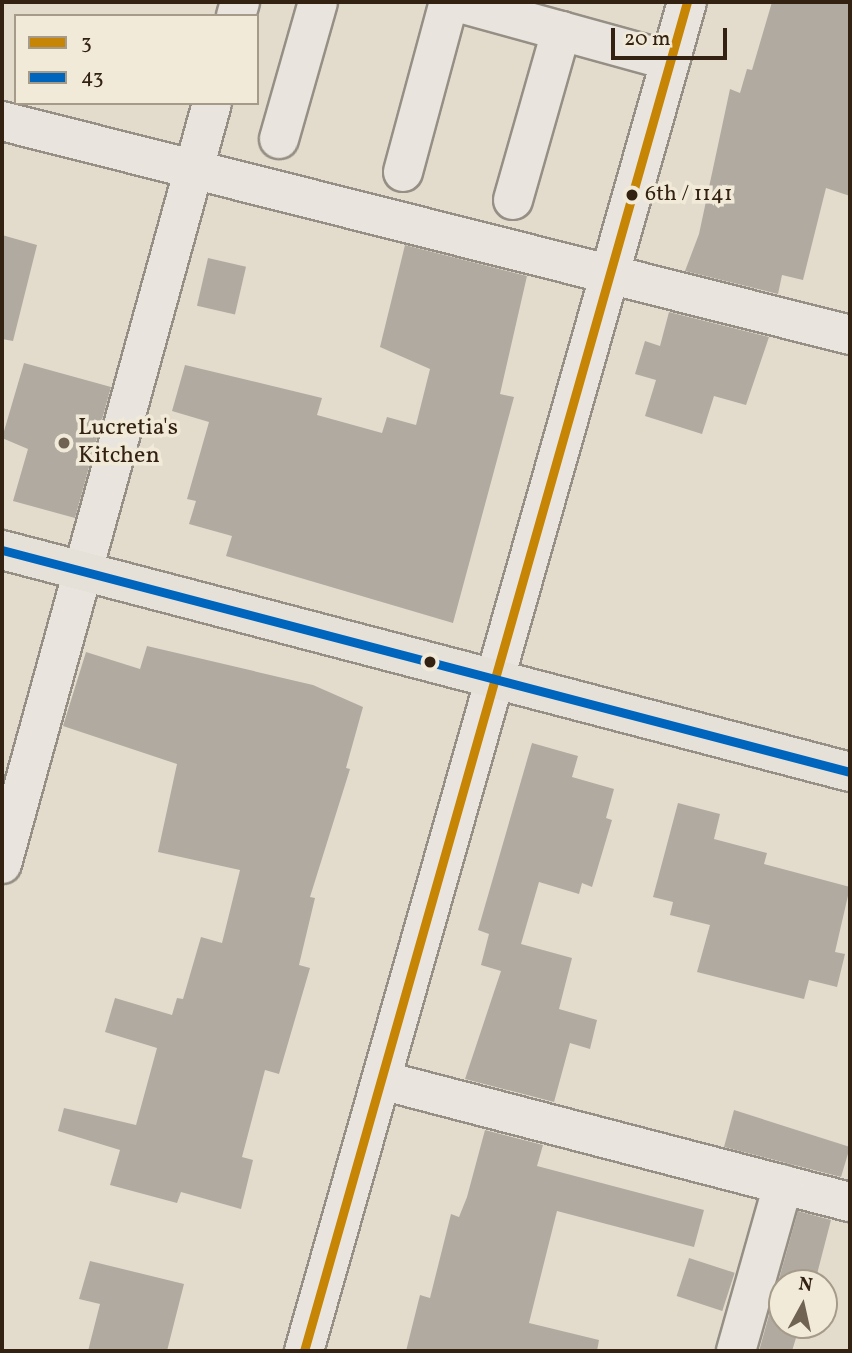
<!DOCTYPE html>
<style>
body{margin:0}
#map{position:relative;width:852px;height:1353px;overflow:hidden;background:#e3dccd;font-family:Vollkorn,serif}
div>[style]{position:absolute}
.building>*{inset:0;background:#b0aaa0;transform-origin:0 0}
.roads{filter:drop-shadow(2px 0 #958f85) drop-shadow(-2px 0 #958f85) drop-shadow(0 2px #958f85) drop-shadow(0 -2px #958f85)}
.minor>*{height:38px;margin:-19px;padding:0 19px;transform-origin:19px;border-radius:19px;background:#e9e5de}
.major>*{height:38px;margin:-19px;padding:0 19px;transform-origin:19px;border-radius:19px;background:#e5e1d9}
.bus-1>*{height:9px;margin:-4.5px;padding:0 4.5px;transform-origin:4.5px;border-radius:4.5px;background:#c68504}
.bus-2>*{height:9px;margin:-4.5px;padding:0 4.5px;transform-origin:4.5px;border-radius:4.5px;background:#0065bd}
.dots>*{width:19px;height:19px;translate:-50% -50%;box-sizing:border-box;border:4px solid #f2ead9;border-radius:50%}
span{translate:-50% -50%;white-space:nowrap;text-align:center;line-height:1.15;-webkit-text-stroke:7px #f2ead9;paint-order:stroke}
.bus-label{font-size:22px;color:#332212}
.left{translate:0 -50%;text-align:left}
.poi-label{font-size:24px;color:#332212}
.frame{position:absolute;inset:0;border:4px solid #332212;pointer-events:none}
.legend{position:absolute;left:14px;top:14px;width:245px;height:91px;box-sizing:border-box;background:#f2ead9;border:2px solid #a69a89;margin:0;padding:9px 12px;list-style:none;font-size:21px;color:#332212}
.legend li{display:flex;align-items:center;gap:14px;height:35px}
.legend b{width:35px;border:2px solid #a69a89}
.north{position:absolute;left:768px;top:1269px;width:70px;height:70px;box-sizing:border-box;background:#f2ead9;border:2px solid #a69a89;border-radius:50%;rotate:8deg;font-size:19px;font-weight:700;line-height:28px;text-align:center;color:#332212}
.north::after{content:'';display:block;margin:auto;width:24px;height:32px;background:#716353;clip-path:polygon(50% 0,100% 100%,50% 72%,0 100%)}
.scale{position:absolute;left:611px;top:28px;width:116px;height:32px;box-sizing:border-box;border:4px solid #332212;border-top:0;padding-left:9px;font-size:21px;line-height:24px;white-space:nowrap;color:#332212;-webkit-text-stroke:5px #f2ead9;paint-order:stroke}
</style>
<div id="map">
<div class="building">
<i style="clip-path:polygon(772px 2px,850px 2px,850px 196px,826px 188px,803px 280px,782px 275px,778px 294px,685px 271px,699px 234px,730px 89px,740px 93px,747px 69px,752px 70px)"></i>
<i style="clip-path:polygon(2px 235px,37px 245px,13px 341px,2px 339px)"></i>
<i style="clip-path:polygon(405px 245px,527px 276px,500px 394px,514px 397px,453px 623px,226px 556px,232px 536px,189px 524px,196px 501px,187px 499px,209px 422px,172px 411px,185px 365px,322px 398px,317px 415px,382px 433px,387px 417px,416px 425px,430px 369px,380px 347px)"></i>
<i style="left:208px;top:258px;width:39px;height:49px;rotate:13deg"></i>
<i style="clip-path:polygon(669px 312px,769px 337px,746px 405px,714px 396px,702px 434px,645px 416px,656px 380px,635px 374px,645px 341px,660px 346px)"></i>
<i style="clip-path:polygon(24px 363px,111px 387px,75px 518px,13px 501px,28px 449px,2px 438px)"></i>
<i style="clip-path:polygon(147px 646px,313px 685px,363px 707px,346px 768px,350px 769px,310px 897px,315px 898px,299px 965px,310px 968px,279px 1074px,265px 1070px,242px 1157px,253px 1160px,241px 1209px,181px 1192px,177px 1203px,110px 1185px,120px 1150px,58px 1131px,64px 1108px,136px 1125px,157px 1048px,105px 1032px,115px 998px,172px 1015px,177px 998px,183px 999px,201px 937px,222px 943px,240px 870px,158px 852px,177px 764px,63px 726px,86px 652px,140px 669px)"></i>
<i style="clip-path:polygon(532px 743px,578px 756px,572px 777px,614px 789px,606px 818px,612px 820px,592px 887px,582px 883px,579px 894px,539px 882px,521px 944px,572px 958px,559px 1009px,597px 1020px,590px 1049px,570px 1043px,554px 1102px,465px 1079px,501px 971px,481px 965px,489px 934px,478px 930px)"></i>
<i style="clip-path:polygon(678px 803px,720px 814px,714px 839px,767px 853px,764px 864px,850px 887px,835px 952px,845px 954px,837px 987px,809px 980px,804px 999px,697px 972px,710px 925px,670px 915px,673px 902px,653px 897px)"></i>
<i style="clip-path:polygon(734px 1110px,850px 1147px,841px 1177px,724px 1147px)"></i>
<i style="clip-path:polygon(485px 1130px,543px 1145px,537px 1166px,704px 1210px,694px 1247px,557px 1211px,529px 1323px,599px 1340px,597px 1351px,406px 1351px,420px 1295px,430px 1298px,451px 1214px,459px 1217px,467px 1197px)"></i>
<i style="clip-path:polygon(798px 1211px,831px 1220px,816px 1278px,815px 1283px,782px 1283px,782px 1325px,800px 1325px,792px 1351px,759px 1351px)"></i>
<i style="left:689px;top:1258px;width:48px;height:40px;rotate:18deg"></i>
<i style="clip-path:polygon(90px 1261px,184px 1284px,167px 1351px,88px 1351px,100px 1304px,79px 1299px)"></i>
</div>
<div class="roads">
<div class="minor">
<i style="left:456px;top:2px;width:222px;rotate:15.4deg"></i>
<i style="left:236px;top:16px;width:15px;rotate:-74deg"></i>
<i style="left:2px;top:121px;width:875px;rotate:14.16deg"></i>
<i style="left:279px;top:139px;width:142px;rotate:-74.1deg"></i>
<i style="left:403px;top:172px;width:176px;rotate:-74.9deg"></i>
<i style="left:513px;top:200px;width:176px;rotate:-74.1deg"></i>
<i style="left:2px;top:864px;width:789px;rotate:-74.57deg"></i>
<i style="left:381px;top:1080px;width:485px;rotate:14.6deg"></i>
<i style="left:304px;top:1351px;width:1402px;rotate:-74.15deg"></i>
<i style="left:736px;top:1351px;width:173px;rotate:-74.2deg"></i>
</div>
<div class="major">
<i style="left:2px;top:550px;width:877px;rotate:14.67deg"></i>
</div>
</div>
<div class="bus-1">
<i style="left:304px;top:1351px;width:1402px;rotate:-74.15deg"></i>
</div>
<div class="bus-2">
<i style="left:2px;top:550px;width:877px;rotate:14.67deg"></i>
</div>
<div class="dots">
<i style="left:632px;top:195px;background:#332212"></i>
<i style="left:64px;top:443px;background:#716353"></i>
<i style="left:430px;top:662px;background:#332212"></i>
</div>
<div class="bus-label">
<span class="left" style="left:645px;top:195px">6th / 1141</span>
</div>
<div class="poi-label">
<span class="left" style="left:78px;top:443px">Lucretia's<br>Kitchen</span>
</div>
<div class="frame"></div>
<ul class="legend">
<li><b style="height:9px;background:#c68504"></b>3</li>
<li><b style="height:9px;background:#0065bd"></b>43</li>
</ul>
<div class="north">N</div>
<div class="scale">20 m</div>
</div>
